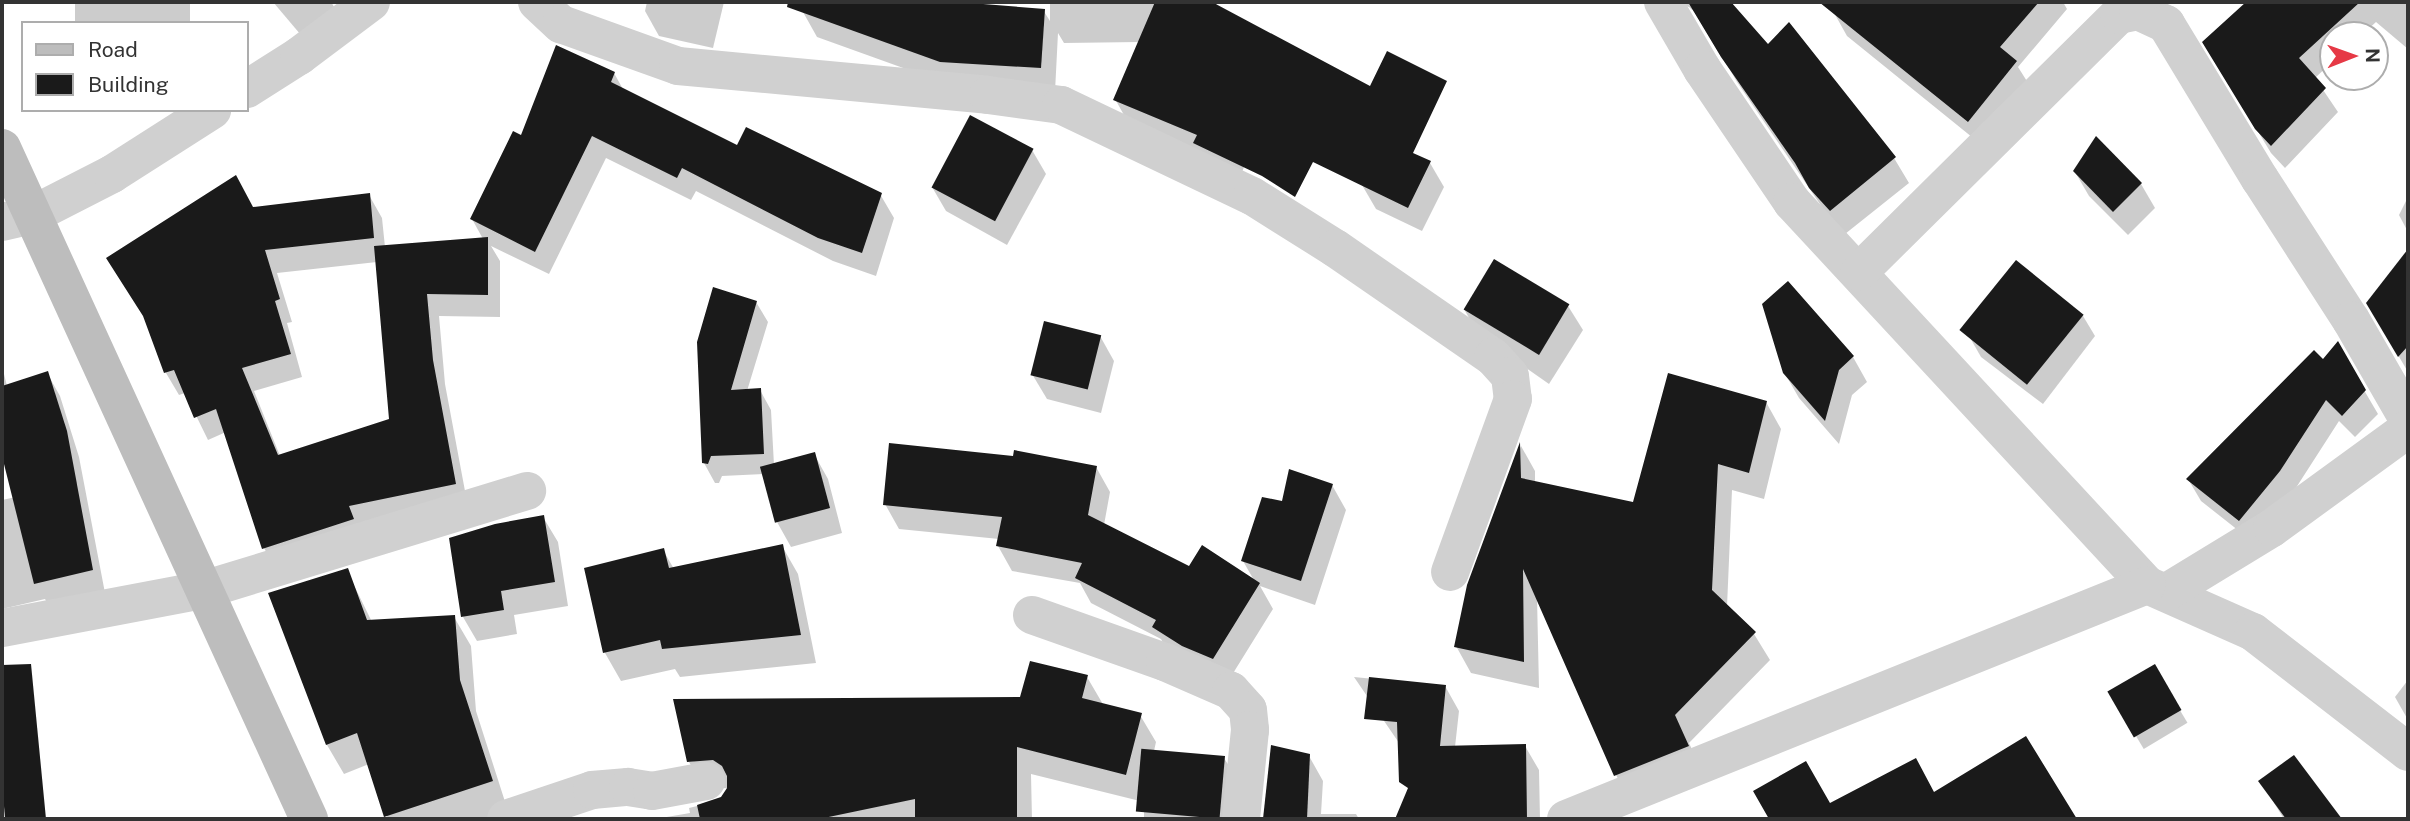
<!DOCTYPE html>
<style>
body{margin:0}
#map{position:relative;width:2410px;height:821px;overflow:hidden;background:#fff;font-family:"Public Sans",sans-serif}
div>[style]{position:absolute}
.shadow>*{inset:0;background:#0003;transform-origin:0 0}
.building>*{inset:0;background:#1a1a1a;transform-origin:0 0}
.street>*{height:38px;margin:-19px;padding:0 19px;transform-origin:19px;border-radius:19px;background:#d0d0d0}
.secondary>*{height:38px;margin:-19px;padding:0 19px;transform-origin:19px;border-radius:19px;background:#bdbdbd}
span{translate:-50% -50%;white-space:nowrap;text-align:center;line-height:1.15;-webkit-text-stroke:7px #fff;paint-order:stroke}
.frame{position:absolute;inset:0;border:4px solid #333;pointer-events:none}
.legend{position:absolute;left:21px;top:21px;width:228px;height:91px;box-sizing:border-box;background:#fff;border:2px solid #adadad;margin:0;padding:9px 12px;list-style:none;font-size:21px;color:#333}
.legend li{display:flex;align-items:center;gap:14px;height:35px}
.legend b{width:35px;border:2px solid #adadad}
.north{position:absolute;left:2319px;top:21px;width:70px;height:70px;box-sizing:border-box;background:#fff;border:2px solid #adadad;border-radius:50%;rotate:89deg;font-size:19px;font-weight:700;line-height:28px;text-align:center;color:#333}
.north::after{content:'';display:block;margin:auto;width:24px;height:32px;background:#e63946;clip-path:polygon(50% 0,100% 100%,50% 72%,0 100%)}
</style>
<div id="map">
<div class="shadow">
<i style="left:75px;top:2px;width:115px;height:21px"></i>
<i style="clip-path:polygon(273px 2px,331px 2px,340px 16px,306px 41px)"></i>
<i style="clip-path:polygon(647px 2px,724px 2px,713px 48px,659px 36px,645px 11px)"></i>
<i style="clip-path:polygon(806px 2px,953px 2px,965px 6px,1043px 10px,1050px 21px,1050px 2px,1218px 2px,1216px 6px,1288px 61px,1242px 172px,1129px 124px,1115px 99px,1140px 42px,1064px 43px,1058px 33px,1055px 92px,956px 87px,817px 37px,803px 12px)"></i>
<i style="clip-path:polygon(1672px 2px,1728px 2px,1768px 46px,1789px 25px,1894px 158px,1909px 183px,1845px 234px,1826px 213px,1737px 82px,1698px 15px,1689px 7px)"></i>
<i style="clip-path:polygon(1841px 2px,2063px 2px,2067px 9px,2018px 67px,2030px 86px,1983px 146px,1847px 36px,1833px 11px)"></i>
<i style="clip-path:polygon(2249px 2px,2408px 2px,2408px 49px,2376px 22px,2362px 35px,2333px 35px,2333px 61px,2315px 78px,2338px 112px,2285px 168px,2271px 153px,2204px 42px)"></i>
<i style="clip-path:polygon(evenodd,614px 73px,624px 91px,737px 147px,880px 194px,894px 218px,876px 276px,833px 261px,696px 191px,691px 200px,606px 158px,549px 274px,491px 246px,500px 261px,500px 317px,439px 316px,445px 384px,468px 507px,277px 571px,264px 548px,226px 432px,208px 440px,185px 393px,179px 395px,166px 373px,146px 320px,253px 209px,369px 195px,382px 218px,385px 247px,483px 239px,472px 219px,522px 137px,614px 73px,377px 262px,391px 420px,280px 456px,254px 391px,302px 377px,287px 323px,292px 322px,277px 273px,377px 262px)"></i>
<i style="clip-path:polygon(1032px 150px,1046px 174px,1007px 245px,946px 211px,932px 187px)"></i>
<i style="clip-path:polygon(1430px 163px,1444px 187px,1422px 231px,1376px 209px,1362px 185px)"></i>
<i style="clip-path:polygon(2075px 172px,2141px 184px,2155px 208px,2128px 235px,2089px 196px)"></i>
<i style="clip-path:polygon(2408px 197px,2408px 232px,2399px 215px)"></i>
<i style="clip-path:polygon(2408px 252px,2408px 372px,2368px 304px)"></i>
<i style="clip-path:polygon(1788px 283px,1853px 357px,1867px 382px,1852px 395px,1839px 444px,1799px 398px,1784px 372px)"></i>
<i style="clip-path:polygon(756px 302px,768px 322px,747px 391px,760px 390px,771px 410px,774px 465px,814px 454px,828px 479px,842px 533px,791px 547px,777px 522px,764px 474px,722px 476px,719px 483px,715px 483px,704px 463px)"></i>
<i style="clip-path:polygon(1568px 306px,1583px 330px,1549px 384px,1478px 334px,1464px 309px)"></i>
<i style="clip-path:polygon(2083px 316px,2095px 336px,2043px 404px,1981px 357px,1969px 336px)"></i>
<i style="clip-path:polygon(1100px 336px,1114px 361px,1101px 413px,1047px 399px,1032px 374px)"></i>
<i style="clip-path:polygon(2337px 344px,2378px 414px,2355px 437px,2339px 421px,2292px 494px,2253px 542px,2201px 501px,2188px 479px,2324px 361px)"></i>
<i style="clip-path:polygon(2px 366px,7px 386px,47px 373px,60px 396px,79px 457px,105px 593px,49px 606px,45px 599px,2px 609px,2px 500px,16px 497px,2px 451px)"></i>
<i style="clip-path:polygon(1766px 402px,1781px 429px,1764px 499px,1732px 490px,1727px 607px,1754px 634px,1770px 660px,1689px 743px,1703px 773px,1631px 802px,1616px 775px,1537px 597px,1539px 688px,1471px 673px,1456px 646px,1469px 585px,1521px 446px,1535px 471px,1535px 483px,1634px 504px)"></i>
<i style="clip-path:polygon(1096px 467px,1110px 492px,1104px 525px,1190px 568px,1255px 582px,1243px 561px,1283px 503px,1332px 485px,1346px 510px,1315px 605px,1260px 586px,1273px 609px,1227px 683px,1168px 651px,1161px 639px,1091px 603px,1080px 583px,1012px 571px,998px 546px,999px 539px,899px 529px,885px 504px)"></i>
<i style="clip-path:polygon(543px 517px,558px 542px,568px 606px,514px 615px,517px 634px,477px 641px,463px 617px)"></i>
<i style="clip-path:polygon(782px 546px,798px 574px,816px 663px,680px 677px,675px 669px,621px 681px,605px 653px,586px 569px,663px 550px,674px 569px)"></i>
<i style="clip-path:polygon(347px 571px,372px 622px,454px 617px,471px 646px,476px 711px,508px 811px,482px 819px,388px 819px,369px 764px,344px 774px,327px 745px,271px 594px)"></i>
<i style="left:2154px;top:667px;width:65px;height:51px;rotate:59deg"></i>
<i style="clip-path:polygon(1087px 677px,1104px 706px,1140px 715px,1156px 742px,1152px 760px,1224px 758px,1239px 782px,1236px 819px,1144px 819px,1144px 802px,1031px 774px,1032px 819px,655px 819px,690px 813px,689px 808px,721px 800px,729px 788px,705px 789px,689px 762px,1021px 699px)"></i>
<i style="clip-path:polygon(1354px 677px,1445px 686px,1459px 711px,1455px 747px,1525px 746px,1539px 770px,1540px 819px,1451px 819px)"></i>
<i style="clip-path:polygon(2408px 680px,2408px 720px,2395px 697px)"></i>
<i style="clip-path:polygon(2026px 739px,2075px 819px,1771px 819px,1755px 792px,1829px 805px,1935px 794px)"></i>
<i style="clip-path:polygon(1272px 747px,1309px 756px,1323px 781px,1321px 814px,1356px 814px,1359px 819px,1265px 819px)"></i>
<i style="clip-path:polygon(2294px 757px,2340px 819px,2284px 819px,2261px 782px)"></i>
</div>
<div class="building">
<i style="clip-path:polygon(788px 2px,958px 2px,1045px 9px,1041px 68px,940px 62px,787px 7px)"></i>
<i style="clip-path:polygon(1155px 2px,1212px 2px,1370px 86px,1387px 51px,1447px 81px,1413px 153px,1431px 161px,1408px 208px,1313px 162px,1295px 197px,1262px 176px,1193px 143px,1197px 135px,1113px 100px)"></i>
<i style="clip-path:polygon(1688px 2px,1731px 2px,1768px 44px,1789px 22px,1896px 157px,1830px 211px,1809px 188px,1795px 163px,1721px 57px)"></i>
<i style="clip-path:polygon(1819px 2px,2039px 2px,2000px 47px,2017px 61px,1968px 122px)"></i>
<i style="clip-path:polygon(2246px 2px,2360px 2px,2299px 58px,2326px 88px,2271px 146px,2255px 129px,2202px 42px)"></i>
<i style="clip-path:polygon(556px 45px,615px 72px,611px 82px,737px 145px,746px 127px,882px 193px,862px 253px,818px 238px,682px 168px,677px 178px,592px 136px,535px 252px,470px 219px,513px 131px,521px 135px)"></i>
<i style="left:970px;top:115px;width:72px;height:82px;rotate:28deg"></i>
<i style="clip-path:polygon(2096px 136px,2142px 183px,2113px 212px,2073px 171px)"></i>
<i style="clip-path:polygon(236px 175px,253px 207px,370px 193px,374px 238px,265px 250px,280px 299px,275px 301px,291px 354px,242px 368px,278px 455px,389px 419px,374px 246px,488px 237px,488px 295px,427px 294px,433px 360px,456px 484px,349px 506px,354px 519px,262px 549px,216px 409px,194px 418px,174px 370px,164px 373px,143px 316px,106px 258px)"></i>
<i style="clip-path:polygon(2408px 249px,2408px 346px,2398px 357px,2366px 303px)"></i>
<i style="left:1494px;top:259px;width:88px;height:59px;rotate:31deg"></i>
<i style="left:2016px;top:260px;width:87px;height:90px;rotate:39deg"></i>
<i style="clip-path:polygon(1788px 281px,1854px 356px,1839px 370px,1825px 421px,1783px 373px,1762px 304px)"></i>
<i style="clip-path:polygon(713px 287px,757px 301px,731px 390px,761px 388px,764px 454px,711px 456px,708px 464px,702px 463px,697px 342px)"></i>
<i style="left:1044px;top:321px;width:59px;height:56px;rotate:14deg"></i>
<i style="clip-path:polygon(2338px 341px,2366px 390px,2342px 416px,2326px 400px,2280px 471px,2239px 521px,2186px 479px,2314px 350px,2323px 359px)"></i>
<i style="clip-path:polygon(48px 371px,67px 431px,93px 570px,34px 584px,2px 456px,2px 386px)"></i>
<i style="clip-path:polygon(1668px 373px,1767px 401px,1749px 473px,1718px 464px,1712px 590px,1756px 632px,1675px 715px,1689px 746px,1614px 776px,1523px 569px,1524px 662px,1454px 647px,1467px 585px,1520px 442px,1521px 478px,1633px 502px)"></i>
<i style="clip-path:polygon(889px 443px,1013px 456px,1014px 450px,1097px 466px,1088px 515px,1189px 566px,1202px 545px,1260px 583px,1213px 659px,1182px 646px,1152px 627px,1156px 620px,1075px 578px,1082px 563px,996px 546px,1002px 517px,883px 505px)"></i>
<i style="left:815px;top:452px;width:58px;height:57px;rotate:75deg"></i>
<i style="clip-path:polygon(1289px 469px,1333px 484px,1301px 581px,1241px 561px,1262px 497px,1282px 501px)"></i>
<i style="clip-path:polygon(544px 515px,555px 582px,501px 591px,504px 610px,461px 617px,449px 538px,495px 524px)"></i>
<i style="clip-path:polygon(783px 544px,801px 635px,662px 649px,660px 640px,603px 653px,584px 568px,664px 548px,669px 568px)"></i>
<i style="clip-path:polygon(348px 568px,367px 620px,455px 615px,460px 680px,493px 781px,384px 817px,357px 733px,326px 745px,268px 593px)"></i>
<i style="clip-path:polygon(1030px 661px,1088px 675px,1082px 698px,1142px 713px,1126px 775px,1017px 747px,1017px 819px,915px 819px,915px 799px,819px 819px,700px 819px,697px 805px,721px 797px,727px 788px,727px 776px,722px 766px,713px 760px,687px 762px,673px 699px,1020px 697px)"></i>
<i style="clip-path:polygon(31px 664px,46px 819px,5px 819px,2px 780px,2px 665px)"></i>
<i style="left:2155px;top:664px;width:53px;height:55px;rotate:60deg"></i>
<i style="clip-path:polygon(1369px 677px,1446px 685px,1440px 746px,1526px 744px,1527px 819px,1395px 819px,1408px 788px,1399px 782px,1397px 722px,1364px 719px)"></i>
<i style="clip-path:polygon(2026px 736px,2077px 819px,1769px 819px,1753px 791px,1806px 761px,1830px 803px,1916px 758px,1934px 792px)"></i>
<i style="clip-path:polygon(1271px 745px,1310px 754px,1307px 819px,1263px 819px)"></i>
<i style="clip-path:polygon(2294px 755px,2342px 819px,2286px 819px,2258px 781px)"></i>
<i style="left:1225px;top:756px;width:63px;height:84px;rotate:95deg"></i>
</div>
<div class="street">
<i style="left:537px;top:2px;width:33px;rotate:43deg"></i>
<i style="left:561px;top:24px;width:124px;rotate:19.7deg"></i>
<i style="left:678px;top:66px;width:311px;rotate:5.3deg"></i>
<i style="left:988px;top:95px;width:74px;rotate:7.8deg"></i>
<i style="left:1061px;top:105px;width:212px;rotate:25.5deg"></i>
<i style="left:1252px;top:196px;width:98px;rotate:32.1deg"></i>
<i style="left:1335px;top:248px;width:192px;rotate:34.6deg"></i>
<i style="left:1493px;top:357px;width:25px;rotate:48deg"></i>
<i style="left:1510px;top:376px;width:23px;rotate:83deg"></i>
<i style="left:1513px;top:399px;width:184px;rotate:110deg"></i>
<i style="left:1663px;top:2px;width:78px;rotate:59.8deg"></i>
<i style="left:1702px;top:69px;width:161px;rotate:55.9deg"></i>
<i style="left:1792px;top:202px;width:522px;rotate:47.17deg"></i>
<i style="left:2147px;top:585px;width:116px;rotate:23.9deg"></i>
<i style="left:2253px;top:632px;width:196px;rotate:37.7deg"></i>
<i style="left:247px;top:89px;width:62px;rotate:-32.4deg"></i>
<i style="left:299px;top:56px;width:90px;rotate:-36.9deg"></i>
<i style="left:2px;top:222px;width:31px;rotate:-13deg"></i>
<i style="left:32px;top:215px;width:90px;rotate:-27.1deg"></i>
<i style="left:112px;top:174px;width:119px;rotate:-32.6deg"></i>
<i style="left:1859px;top:272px;width:366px;rotate:-44.7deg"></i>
<i style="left:2119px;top:15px;width:19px;rotate:-12deg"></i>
<i style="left:2138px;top:11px;width:31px;rotate:25deg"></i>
<i style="left:2166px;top:24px;width:181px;rotate:58.8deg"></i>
<i style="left:2260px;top:179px;width:168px;rotate:57.2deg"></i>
<i style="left:2351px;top:320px;width:114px;rotate:60.1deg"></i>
<i style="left:2167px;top:592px;width:123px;rotate:-31.4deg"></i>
<i style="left:2272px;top:528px;width:168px;rotate:-36.1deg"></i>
<i style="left:1032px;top:615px;width:141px;rotate:19.5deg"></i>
<i style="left:1165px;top:662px;width:72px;rotate:23.7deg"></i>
<i style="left:1231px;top:691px;width:25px;rotate:48deg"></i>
<i style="left:1248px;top:710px;width:20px;rotate:84deg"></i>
<i style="left:1250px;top:730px;width:89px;rotate:95.8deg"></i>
<i style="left:2px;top:628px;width:205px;rotate:-10.7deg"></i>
<i style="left:203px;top:590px;width:339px;rotate:-17deg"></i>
<i style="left:506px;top:819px;width:91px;rotate:-18.6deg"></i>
<i style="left:592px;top:790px;width:36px;rotate:-5deg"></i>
<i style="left:628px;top:787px;width:24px;rotate:9deg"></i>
<i style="left:652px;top:791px;width:55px;rotate:-10.5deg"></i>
<i style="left:1566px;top:819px;width:626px;rotate:-21.94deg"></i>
</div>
<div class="secondary">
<i style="left:2px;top:148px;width:738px;rotate:65.41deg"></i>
</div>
<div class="frame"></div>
<ul class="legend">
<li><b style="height:9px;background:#bdbdbd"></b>Road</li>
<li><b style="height:19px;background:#1a1a1a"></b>Building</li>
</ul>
<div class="north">N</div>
</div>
